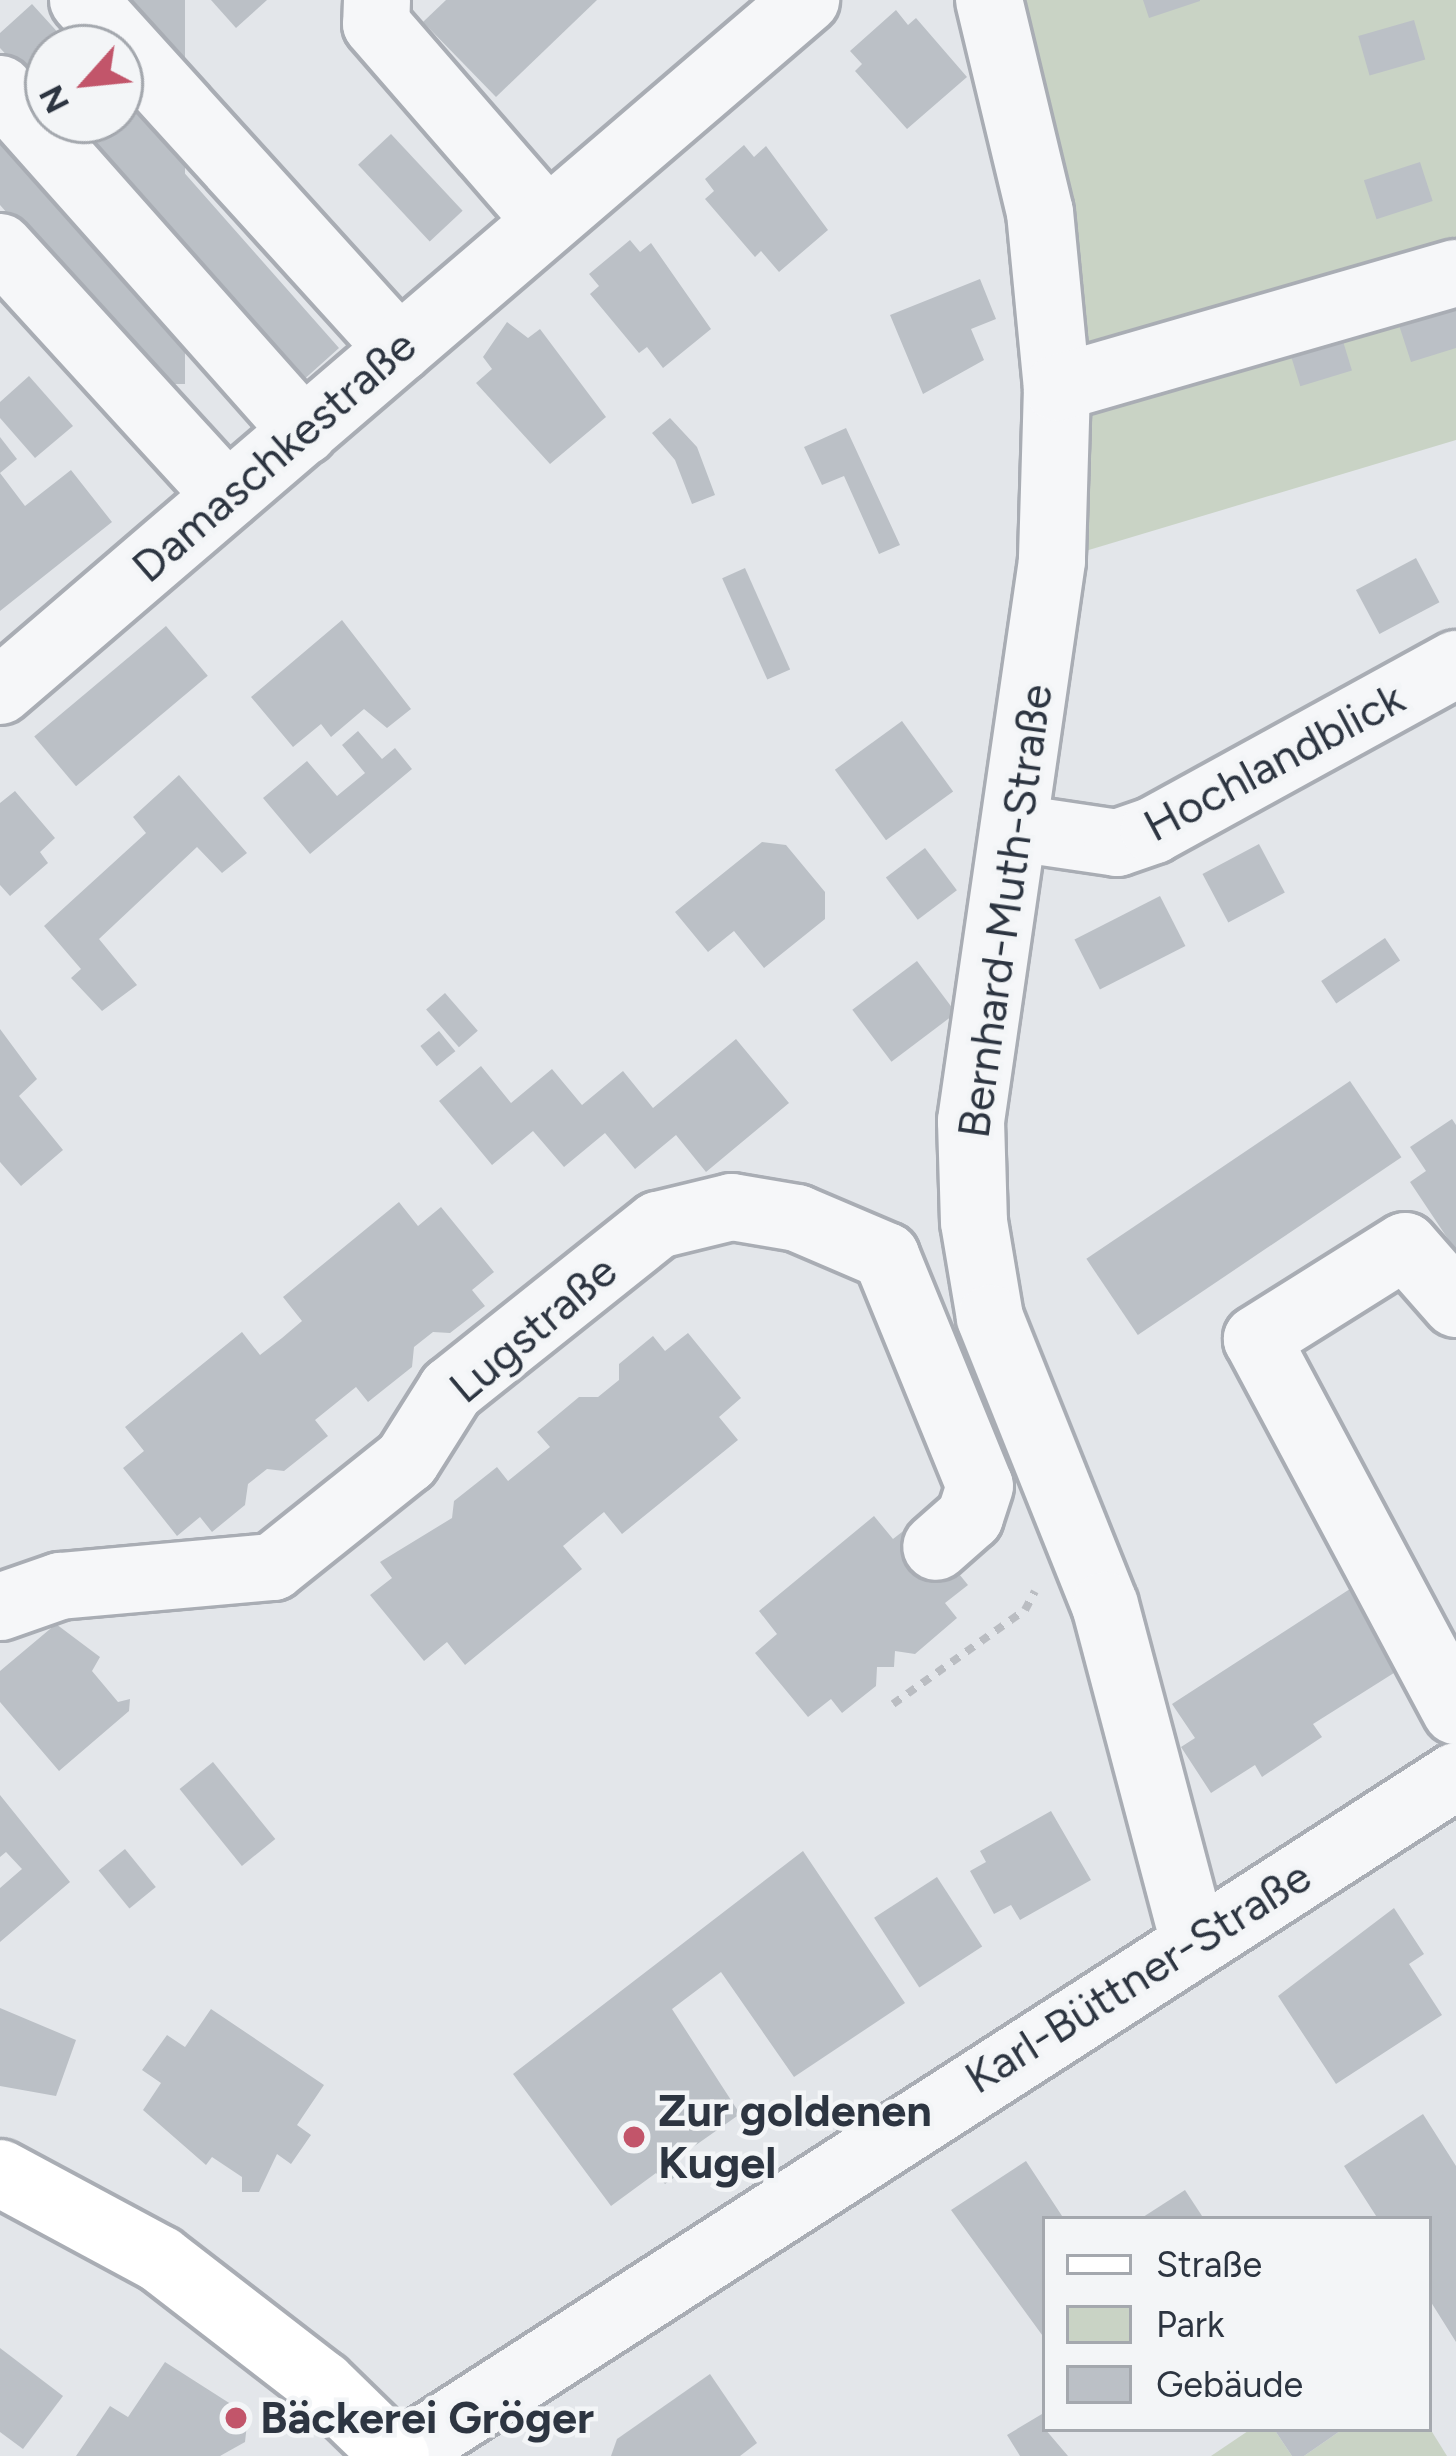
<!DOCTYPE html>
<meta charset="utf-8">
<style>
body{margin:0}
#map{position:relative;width:1456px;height:2456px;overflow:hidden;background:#e3e6ea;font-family:Figtree,sans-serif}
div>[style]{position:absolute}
.green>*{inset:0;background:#c9d3c5}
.building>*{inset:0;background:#bbc0c6;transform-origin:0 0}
.path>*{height:8px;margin-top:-4px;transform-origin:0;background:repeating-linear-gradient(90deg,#babdc2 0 9px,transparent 0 18px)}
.roads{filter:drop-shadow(3px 0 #a9adb4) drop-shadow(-3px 0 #a9adb4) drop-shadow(0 3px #a9adb4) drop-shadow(0 -3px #a9adb4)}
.minor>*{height:66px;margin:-33px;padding:0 33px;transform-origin:33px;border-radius:33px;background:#f6f7f9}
.major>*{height:66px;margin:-33px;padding:0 33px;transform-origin:33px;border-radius:33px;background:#fff}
.dots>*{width:33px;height:33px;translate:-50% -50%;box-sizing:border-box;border:6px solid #f3f5f7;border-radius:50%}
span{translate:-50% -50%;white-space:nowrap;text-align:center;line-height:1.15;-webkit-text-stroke:9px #f3f5f7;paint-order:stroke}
.street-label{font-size:45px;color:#2d3541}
.poi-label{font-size:45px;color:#2d3541;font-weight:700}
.left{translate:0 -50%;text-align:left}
.legend{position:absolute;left:1042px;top:2216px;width:390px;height:216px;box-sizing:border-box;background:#f3f5f7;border:3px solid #a4a8ae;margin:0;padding:15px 21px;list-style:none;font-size:36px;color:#2d3541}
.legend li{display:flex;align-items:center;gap:24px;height:60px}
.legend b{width:60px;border:3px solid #a4a8ae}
.north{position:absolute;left:24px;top:24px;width:120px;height:120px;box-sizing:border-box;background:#f3f5f7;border:3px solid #a4a8ae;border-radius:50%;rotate:243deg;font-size:33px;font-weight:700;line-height:48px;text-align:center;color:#2d3541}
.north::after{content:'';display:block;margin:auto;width:42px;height:54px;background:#c2556a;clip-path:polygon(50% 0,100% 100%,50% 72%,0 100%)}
</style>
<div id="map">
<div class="green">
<i style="clip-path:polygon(989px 0,1456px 0,1456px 440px,1052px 561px)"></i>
<i style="clip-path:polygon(1429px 2427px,1447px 2456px,1304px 2456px,1343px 2429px)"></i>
<i style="clip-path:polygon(1251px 2429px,1274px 2429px,1292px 2456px,1211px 2456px)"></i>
</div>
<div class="building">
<i style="left:125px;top:0;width:60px;height:384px"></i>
<i style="clip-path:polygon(211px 0,267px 0,236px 28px)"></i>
<i style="clip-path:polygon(446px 0,597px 0,496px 97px,423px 22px)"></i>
<i style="clip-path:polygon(1143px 0,1200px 0,1200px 1px,1149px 18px)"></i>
<i style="clip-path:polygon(32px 4px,72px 48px,48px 48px,48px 100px,0 48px,0 33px)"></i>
<i style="clip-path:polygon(896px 10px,908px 25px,916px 18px,967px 77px,907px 129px,855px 71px,862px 64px,850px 51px)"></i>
<i style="left:1414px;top:20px;width:41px;height:58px;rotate:74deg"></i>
<i style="clip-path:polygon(120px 100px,339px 348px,300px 383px,66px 120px,120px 120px)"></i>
<i style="clip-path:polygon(0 130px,191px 344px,173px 361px,155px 343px,137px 360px,0 205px)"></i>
<i style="left:391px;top:134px;width:105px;height:45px;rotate:47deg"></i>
<i style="clip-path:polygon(744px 145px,754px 157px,766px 146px,828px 230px,779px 272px,761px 251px,755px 257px,705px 199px,714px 191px,705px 179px)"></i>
<i style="left:1420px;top:162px;width:41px;height:59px;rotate:72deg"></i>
<i style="clip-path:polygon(630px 240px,640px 252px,651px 243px,711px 329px,663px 368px,647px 347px,639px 353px,590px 294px,599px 286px,589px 274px)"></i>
<i style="clip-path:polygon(980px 279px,996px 319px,971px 329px,984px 360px,923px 394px,890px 315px)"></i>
<i style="clip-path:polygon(1456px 304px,1456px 348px,1411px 362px,1398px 322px)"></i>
<i style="clip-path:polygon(507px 322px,528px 338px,540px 329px,606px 417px,550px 464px,476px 383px,492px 369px,483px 357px)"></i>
<i style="left:1342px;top:338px;width:34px;height:54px;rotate:73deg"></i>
<i style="clip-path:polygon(29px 376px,73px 426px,35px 458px,0 418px,0 402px)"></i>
<i style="clip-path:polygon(670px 418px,697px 447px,715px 495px,692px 504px,675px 460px,652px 433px)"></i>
<i style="clip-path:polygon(846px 428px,900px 545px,879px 554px,844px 476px,822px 485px,804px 447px)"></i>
<i style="clip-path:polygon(0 437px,17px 459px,0 473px)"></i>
<i style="clip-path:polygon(71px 470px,112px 522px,0 611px,0 473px,25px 506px)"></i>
<i style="left:1416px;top:558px;width:50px;height:68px;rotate:62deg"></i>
<i style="left:745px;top:568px;width:111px;height:25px;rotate:66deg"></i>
<i style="clip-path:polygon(342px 620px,411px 709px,387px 728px,364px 709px,331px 737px,321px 724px,293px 747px,251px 697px)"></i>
<i style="left:166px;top:626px;width:65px;height:172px;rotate:50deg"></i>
<i style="left:902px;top:721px;width:87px;height:83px;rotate:54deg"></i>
<i style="clip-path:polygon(358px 731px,382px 759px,395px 748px,412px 769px,310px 854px,263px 798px,307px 761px,337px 796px,365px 773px,342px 745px)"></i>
<i style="clip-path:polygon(179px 775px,247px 853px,222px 873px,197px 847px,99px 939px,137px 985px,102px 1011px,71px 978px,81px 969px,44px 926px,146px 833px,133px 817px)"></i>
<i style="clip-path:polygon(15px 791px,55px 838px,40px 852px,48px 863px,10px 896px,0 885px,0 803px)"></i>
<i style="clip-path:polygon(762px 842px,786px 845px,825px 892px,825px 919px,764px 968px,734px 931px,708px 952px,675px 912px)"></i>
<i style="left:1259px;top:844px;width:55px;height:64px;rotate:62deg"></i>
<i style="left:925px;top:848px;width:53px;height:49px;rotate:53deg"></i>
<i style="left:1160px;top:896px;width:56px;height:96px;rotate:63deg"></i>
<i style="left:1385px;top:938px;width:27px;height:77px;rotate:56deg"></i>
<i style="left:917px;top:961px;width:65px;height:81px;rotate:53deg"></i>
<i style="left:445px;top:993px;width:50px;height:25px;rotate:49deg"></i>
<i style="clip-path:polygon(0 1029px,37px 1079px,19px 1096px,63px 1150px,21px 1186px,0 1162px)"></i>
<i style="left:439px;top:1031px;width:26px;height:24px;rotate:51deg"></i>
<i style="clip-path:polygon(736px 1039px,789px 1103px,706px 1172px,676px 1135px,635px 1169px,605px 1133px,564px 1167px,533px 1131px,492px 1165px,439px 1101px,481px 1066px,511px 1103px,552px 1069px,582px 1105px,623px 1071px,653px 1108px)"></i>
<i style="left:1350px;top:1081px;width:92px;height:318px;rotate:56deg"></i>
<i style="clip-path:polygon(1452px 1119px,1456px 1125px,1456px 1251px,1410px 1182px,1426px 1171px,1410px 1147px)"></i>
<i style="clip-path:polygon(399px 1202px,418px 1226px,441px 1207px,494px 1272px,472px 1290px,485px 1306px,450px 1333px,433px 1332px,414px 1347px,412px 1367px,368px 1402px,356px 1387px,315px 1420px,328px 1436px,284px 1471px,267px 1469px,248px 1484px,245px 1505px,212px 1532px,200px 1517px,177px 1536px,123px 1468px,144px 1451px,125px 1427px,242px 1332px,260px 1355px,282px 1338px,302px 1321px,283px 1297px)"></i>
<i style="clip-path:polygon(688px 1333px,741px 1398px,719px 1417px,738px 1440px,622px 1534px,604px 1512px,563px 1546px,582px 1569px,465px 1665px,447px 1642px,424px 1661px,370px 1595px,392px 1578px,380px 1562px,452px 1518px,454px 1501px,497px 1467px,508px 1481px,550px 1447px,537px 1432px,579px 1397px,598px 1397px,619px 1380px,619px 1364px,653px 1336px,665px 1351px)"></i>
<i style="clip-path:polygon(874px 1516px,893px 1539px,916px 1521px,968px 1585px,945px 1603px,957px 1618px,915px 1654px,895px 1651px,894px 1667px,877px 1667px,876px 1686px,842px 1713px,831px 1699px,808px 1717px,755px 1653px,777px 1634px,759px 1611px)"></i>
<i style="clip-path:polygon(1353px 1587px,1405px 1666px,1313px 1724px,1322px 1737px,1262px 1777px,1255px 1765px,1211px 1793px,1181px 1747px,1195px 1738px,1172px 1704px)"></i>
<i style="clip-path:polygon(56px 1624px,100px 1657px,92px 1671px,118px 1702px,130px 1699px,129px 1711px,59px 1771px,0 1702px,0 1671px)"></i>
<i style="left:213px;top:1762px;width:99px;height:43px;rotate:51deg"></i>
<i style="clip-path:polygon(0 1795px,70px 1882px,0 1942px,0 1888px,22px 1869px,6px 1852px,0 1857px)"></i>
<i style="clip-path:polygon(1051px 1811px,1091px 1880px,1020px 1920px,1011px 1905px,994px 1914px,970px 1871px,986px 1862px,980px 1851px)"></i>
<i style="left:125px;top:1849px;width:49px;height:34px;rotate:51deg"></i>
<i style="clip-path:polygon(803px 1851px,905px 2003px,794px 2077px,721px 1972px,672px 2009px,740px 2114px,676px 2159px,685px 2170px,665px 2184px,656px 2173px,611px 2206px,513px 2074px)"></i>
<i style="left:937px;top:1877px;width:83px;height:75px;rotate:57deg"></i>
<i style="clip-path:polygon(1394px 1908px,1424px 1954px,1409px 1964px,1442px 2015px,1336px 2084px,1278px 1996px)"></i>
<i style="clip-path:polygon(0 2008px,76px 2040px,56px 2096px,0 2086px)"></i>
<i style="clip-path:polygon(211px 2009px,324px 2085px,297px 2125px,311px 2135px,291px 2164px,277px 2154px,259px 2192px,242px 2192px,242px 2177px,212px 2157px,206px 2165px,143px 2110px,161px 2083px,142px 2070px,167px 2035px,185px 2047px)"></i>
<i style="clip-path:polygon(1423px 2114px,1456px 2166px,1456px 2342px,1429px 2299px,1429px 2219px,1378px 2219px,1344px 2166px)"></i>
<i style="clip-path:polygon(1026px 2161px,1064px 2219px,1045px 2219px,1045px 2339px,951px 2210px)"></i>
<i style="clip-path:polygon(1185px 2190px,1204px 2219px,1140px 2219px)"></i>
<i style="clip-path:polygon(0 2348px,63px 2396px,23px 2449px,0 2432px)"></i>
<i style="clip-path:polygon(165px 2362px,248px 2415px,245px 2442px,220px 2456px,76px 2456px,110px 2406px,128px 2417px)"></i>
<i style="clip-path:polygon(710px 2374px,757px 2443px,740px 2456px,611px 2456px,617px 2439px)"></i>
<i style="clip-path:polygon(1042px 2414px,1045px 2429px,1068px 2456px,1020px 2456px,1007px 2435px)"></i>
<i style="clip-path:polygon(1274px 2429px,1343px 2429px,1304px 2456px,1292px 2456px)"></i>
</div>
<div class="path">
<i style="left:893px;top:1704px;width:162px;rotate:-35.5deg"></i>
<i style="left:1025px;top:1610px;width:21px;rotate:-62deg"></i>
</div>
<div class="roads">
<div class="minor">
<i style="left:83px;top:0;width:471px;rotate:47.8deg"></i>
<i style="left:377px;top:0;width:24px;rotate:92deg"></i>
<i style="left:376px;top:24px;width:261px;rotate:49deg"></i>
<i style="left:989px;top:0;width:218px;rotate:76.5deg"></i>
<i style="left:1040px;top:212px;width:177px;rotate:84.5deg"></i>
<i style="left:1057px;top:388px;width:173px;rotate:91.7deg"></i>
<i style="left:1052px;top:561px;width:566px;rotate:98.23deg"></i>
<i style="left:971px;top:1121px;width:101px;rotate:88.3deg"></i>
<i style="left:974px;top:1222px;width:97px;rotate:80.5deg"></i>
<i style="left:990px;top:1318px;width:309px;rotate:68.2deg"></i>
<i style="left:1105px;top:1605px;width:345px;rotate:75.2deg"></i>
<i style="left:0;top:89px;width:458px;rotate:48.4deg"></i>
<i style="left:0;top:247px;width:337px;rotate:47.6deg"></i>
<i style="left:1057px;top:388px;width:415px;rotate:-16.1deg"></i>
<i style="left:0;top:691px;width:1062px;rotate:-40.61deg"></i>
<i style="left:1016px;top:828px;width:102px;rotate:8.4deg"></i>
<i style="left:1117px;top:843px;width:39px;rotate:-19deg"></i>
<i style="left:1154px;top:830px;width:345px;rotate:-28.8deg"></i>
<i style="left:1456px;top:1304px;width:77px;rotate:-131.3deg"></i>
<i style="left:1405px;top:1246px;width:175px;rotate:147.9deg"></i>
<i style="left:1257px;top:1339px;width:422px;rotate:61.9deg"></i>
<i style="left:0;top:1607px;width:64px;rotate:-19.3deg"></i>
<i style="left:60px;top:1586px;width:214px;rotate:-5.1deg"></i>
<i style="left:273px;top:1567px;width:171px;rotate:-38.6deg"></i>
<i style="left:407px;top:1460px;width:83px;rotate:-57.8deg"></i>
<i style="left:451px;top:1390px;width:265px;rotate:-38.6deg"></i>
<i style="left:658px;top:1225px;width:76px;rotate:-13.7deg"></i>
<i style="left:732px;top:1207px;width:66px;rotate:9.6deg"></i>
<i style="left:797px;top:1218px;width:97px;rotate:23.1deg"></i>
<i style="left:886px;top:1256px;width:248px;rotate:67.8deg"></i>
<i style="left:980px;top:1486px;width:33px;rotate:108deg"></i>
<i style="left:970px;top:1517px;width:45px;rotate:138.6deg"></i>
<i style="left:399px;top:2456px;width:1257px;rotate:-32.75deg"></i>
</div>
<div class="major">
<i style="left:0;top:2173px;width:182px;rotate:28.3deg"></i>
<i style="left:160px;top:2259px;width:205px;rotate:37.7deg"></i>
<i style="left:322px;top:2384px;width:103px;rotate:44.2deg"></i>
</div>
</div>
<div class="dots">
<i style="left:634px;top:2137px;background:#c2556a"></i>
<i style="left:236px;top:2418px;background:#c2556a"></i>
</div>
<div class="street-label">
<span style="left:274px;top:456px;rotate:-41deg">Damaschkestraße</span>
<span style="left:1274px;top:762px;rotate:-28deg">Hochlandblick</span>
<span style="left:1005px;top:911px;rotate:-82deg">Bernhard-Muth-Straße</span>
<span style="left:533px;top:1329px;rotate:-40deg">Lugstraße</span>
<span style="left:1138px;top:1977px;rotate:-32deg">Karl-Büttner-Straße</span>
</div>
<div class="poi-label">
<span class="left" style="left:658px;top:2137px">Zur goldenen<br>Kugel</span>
<span class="left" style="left:260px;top:2418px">Bäckerei Gröger</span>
</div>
<ul class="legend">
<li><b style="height:15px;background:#fff"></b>Straße</li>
<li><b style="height:33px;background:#c9d3c5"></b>Park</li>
<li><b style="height:33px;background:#bbc0c6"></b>Gebäude</li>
</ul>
<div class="north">N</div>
</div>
